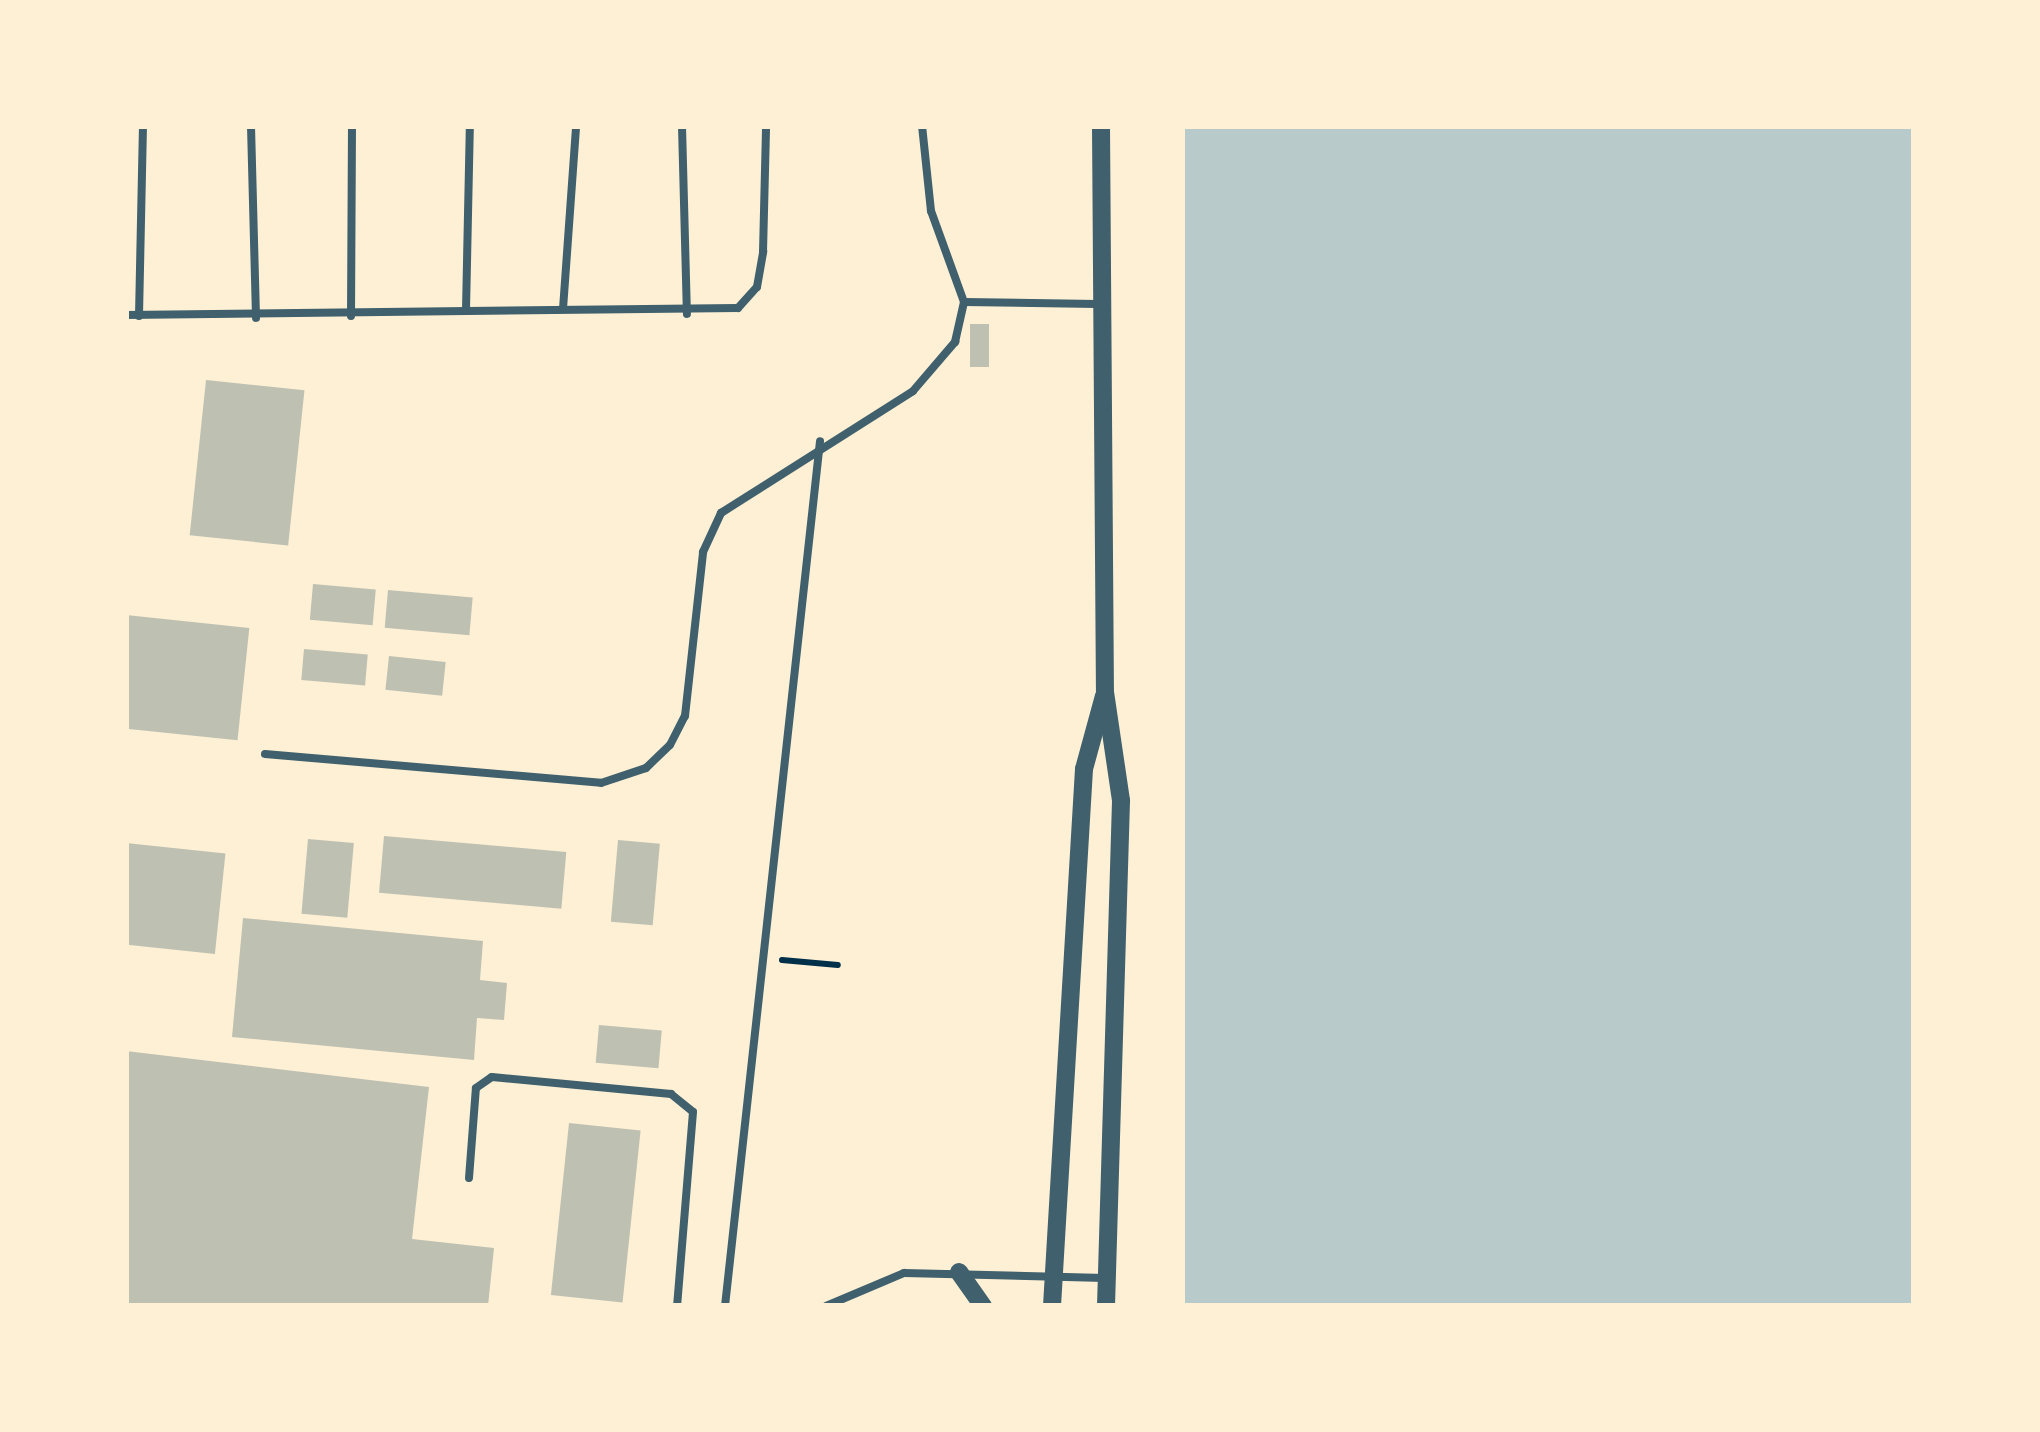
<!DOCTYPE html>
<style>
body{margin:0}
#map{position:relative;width:2040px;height:1432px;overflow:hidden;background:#fdf0d5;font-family:Montserrat,sans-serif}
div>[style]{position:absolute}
.green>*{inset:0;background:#b9caca;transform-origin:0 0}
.building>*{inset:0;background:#bec0b2;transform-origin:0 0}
.path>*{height:6px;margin:-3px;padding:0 3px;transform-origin:3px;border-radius:3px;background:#003049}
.service>*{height:8px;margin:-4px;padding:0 4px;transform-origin:4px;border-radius:4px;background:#3f606c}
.tertiary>*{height:18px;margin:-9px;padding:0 9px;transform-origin:9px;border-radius:9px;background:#3f606c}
span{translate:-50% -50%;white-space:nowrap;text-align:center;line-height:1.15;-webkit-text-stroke:12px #fdf0d5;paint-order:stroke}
.frame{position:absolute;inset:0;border:129px solid #fdf0d5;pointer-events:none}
</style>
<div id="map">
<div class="green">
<i style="left:1185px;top:126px;width:729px;height:1181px"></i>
</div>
<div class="building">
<i style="left:970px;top:324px;width:19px;height:43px"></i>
<i style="left:206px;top:380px;width:99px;height:156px;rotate:6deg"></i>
<i style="left:313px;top:584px;width:63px;height:36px;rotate:5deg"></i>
<i style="left:388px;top:590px;width:85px;height:38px;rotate:5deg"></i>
<i style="left:126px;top:615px;width:124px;height:113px;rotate:6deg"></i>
<i style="left:304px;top:649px;width:64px;height:31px;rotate:5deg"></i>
<i style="left:389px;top:656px;width:57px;height:34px;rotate:6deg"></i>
<i style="left:384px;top:836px;width:183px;height:57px;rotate:5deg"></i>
<i style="left:308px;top:839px;width:46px;height:75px;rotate:5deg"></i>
<i style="left:618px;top:840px;width:42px;height:82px;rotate:5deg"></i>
<i style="left:126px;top:843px;width:100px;height:101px;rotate:6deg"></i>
<i style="clip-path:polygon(243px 918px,483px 941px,480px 980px,507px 983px,504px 1020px,477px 1018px,474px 1060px,232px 1037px)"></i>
<i style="left:599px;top:1025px;width:63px;height:38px;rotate:5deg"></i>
<i style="clip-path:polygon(126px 1051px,429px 1087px,412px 1239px,494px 1248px,488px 1306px,126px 1306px)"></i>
<i style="left:569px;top:1123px;width:72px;height:173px;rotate:6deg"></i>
</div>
<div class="path">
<i style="left:782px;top:960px;width:56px;rotate:5.1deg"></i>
</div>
<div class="service">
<i style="left:251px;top:126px;width:192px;rotate:88.5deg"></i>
<i style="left:682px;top:126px;width:188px;rotate:88.5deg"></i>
<i style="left:964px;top:302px;width:133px;rotate:0.9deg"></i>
<i style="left:563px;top:309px;width:183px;rotate:-85.9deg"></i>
<i style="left:466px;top:310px;width:184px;rotate:-88.8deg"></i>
<i style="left:126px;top:315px;width:612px;rotate:-0.66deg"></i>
<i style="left:738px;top:308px;width:28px;rotate:-48deg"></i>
<i style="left:757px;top:287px;width:36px;rotate:-80deg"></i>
<i style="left:763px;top:252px;width:126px;rotate:-88.6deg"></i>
<i style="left:139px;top:316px;width:190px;rotate:-88.8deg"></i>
<i style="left:351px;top:316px;width:190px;rotate:-89.7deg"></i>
<i style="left:265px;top:754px;width:337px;rotate:4.9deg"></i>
<i style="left:601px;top:783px;width:47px;rotate:-18.4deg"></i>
<i style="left:646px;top:768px;width:33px;rotate:-44deg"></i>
<i style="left:670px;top:745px;width:33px;rotate:-63deg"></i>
<i style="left:685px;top:716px;width:165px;rotate:-83.7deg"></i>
<i style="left:703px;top:552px;width:43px;rotate:-65.2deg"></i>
<i style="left:721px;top:513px;width:227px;rotate:-32.4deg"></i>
<i style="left:913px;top:391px;width:65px;rotate:-49.4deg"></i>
<i style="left:955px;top:342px;width:41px;rotate:-77.3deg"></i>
<i style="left:964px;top:302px;width:97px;rotate:-109.9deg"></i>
<i style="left:931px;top:211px;width:85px;rotate:-96deg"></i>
<i style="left:469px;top:1178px;width:90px;rotate:-85.6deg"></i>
<i style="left:476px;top:1088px;width:19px;rotate:-35deg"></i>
<i style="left:492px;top:1077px;width:180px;rotate:5.4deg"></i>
<i style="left:671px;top:1094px;width:28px;rotate:39deg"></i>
<i style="left:693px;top:1112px;width:195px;rotate:94.7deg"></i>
<i style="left:725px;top:1306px;width:870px;rotate:-83.73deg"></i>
<i style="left:826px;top:1306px;width:85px;rotate:-22.9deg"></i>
<i style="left:904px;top:1273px;width:201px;rotate:1.4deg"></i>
</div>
<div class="tertiary">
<i style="left:1101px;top:126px;width:566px;rotate:89.6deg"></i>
<i style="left:1105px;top:692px;width:110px;rotate:81.6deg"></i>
<i style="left:1121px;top:801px;width:505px;rotate:91.7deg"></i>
<i style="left:959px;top:1272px;width:42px;rotate:54.8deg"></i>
<i style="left:1052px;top:1306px;width:538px;rotate:-86.59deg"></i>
<i style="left:1084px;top:769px;width:76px;rotate:-74.7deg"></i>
</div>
<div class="frame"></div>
</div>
